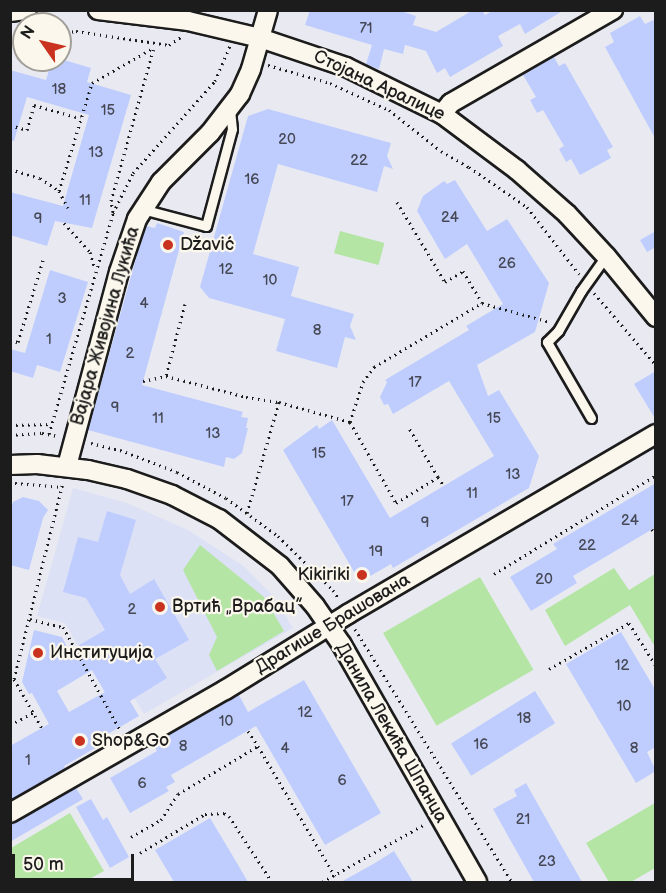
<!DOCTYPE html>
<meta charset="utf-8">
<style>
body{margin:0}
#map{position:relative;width:666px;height:893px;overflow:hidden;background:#e9eaf1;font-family:"Balsamiq Sans",sans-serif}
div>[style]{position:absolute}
.built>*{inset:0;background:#dce1f5}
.green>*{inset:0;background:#b4e5a5;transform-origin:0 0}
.building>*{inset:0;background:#bfcdfe;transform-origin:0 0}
.path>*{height:3px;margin-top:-1.5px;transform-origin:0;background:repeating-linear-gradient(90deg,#1c1c1c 0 1.5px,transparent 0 6px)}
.roads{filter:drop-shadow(2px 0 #1c1c1c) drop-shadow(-2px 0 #1c1c1c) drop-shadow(0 2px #1c1c1c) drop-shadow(0 -2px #1c1c1c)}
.lane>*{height:9px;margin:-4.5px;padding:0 4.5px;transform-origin:4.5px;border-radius:4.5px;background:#fbf7ec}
.street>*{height:18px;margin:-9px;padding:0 9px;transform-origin:9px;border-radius:9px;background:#fbf7ec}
.dots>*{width:16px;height:16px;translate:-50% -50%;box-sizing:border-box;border:3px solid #fbf7ec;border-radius:50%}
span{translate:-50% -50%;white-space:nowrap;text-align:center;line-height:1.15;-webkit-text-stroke:4.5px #fbf7ec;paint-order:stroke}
.number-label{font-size:15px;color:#454854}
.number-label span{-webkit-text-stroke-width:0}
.street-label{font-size:18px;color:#1c1c1c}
.poi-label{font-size:18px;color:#1c1c1c}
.left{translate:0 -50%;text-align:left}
.right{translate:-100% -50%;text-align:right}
.frame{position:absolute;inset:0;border:12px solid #1c1c1c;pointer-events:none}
.north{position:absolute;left:12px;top:12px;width:60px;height:60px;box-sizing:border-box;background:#fbf7ec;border:2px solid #a29f99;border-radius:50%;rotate:304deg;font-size:16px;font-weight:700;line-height:24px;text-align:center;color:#1c1c1c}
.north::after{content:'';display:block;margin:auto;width:21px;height:27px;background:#c8321e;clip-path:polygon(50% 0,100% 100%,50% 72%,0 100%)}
.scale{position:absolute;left:12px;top:854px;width:122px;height:27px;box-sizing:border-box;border:3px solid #1c1c1c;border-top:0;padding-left:8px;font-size:18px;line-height:21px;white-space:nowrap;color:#1c1c1c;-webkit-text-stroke:4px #fbf7ec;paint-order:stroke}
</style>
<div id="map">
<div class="built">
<i style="clip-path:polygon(73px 488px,127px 503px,188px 530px,242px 565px,274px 597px,293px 628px,144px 714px,132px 695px,112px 706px,65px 623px,37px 616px)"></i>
</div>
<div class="green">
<i style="left:340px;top:231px;width:46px;height:23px;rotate:15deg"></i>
<i style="clip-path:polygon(200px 545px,264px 597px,284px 631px,217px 671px,209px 655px,217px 637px,183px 570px)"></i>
<i style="clip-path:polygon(614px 568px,629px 590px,655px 574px,655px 647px,630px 605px,565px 646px,545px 610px)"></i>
<i style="left:480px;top:577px;width:107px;height:112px;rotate:60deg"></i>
<i style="clip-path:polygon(655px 803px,655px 868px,631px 882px,609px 882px,586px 843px)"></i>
<i style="clip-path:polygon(70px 813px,104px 871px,84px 882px,11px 882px,11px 848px)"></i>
</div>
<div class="building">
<i style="clip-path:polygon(310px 10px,398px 10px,416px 16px,413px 25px,436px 32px,473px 10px,482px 10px,485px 15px,494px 10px,564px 10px,525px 34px,520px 24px,498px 36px,503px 46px,450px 77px,445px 68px,437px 73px,426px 51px,405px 45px,403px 54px,384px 49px,379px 69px,370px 66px,366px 64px,372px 45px,305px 25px)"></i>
<i style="clip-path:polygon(640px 16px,645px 24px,656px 19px,656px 140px,605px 47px,614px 42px,610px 33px)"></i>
<i style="clip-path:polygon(554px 57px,559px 66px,565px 63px,613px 147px,607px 150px,611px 158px,580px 175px,571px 159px,566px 162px,559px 149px,564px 146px,543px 110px,537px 113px,530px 100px,536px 97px,523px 75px)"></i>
<i style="clip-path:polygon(52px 60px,64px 60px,91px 68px,87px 82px,131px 95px,92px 228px,55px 221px,47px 246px,10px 235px,10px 192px,63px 206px,89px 115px,27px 97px,14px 141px,10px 140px,10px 70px,46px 80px)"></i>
<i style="clip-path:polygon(268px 109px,391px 143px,387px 156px,393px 169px,384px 166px,377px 192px,278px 164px,253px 254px,299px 267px,291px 296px,354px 314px,350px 326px,356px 340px,345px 337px,337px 368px,276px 351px,285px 319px,209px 298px,200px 287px,248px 116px)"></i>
<i style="clip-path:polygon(455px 180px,487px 231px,507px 219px,549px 283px,535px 332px,477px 365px,488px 396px,499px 390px,539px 456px,529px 488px,393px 568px,391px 564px,360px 582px,283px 450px,317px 425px,319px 429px,332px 420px,390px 518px,494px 456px,449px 381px,393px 414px,388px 404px,384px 405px,380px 397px,387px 382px,385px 380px,469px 330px,466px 326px,503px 304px,467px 244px,445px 259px,417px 211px,423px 196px,444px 181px,447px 184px)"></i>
<i style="clip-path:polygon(157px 223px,184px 232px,142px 385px,243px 412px,241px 417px,248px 418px,246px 428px,248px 428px,242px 453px,234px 459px,226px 457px,224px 467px,88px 430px,138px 251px,146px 226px,155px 228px)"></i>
<i style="clip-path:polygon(656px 231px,656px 247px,647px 252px,640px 240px)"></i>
<i style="clip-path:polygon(50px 270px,88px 282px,60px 372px,37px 365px,33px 378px,10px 371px,10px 349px,25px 353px)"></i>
<i style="clip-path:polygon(656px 371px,656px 420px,634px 384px)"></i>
<i style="clip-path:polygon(656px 483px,656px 527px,573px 576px,577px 583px,531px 611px,510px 577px,557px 549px,553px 544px)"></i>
<i style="clip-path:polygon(23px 497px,39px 501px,48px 510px,43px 518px,29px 570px,10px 565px,11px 509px,13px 502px)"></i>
<i style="clip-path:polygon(evenodd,107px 511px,136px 520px,120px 575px,130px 594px,154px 579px,189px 640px,155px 659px,167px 678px,130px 701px,139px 716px,106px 735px,109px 740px,64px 766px,65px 768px,10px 800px,10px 746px,49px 724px,32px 693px,29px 694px,22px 682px,34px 630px,62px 637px,69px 651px,105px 630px,86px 598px,63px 592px,78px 537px,98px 542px,107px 511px,92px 670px,105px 692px,69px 712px,57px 691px,92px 670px)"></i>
<i style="clip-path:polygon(621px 632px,656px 691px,656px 747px,647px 752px,656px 771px,636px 783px,566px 664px)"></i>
<i style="clip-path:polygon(304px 680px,381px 813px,325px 845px,256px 726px,171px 775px,175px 782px,166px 787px,169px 791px,130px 813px,110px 778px,157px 751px,153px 744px,239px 695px,248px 712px)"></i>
<i style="left:535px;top:691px;width:38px;height:99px;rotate:58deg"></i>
<i style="clip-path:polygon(526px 783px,553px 831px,582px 882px,534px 882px,517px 852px,493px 809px,517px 796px,514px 790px)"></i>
<i style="clip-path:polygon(76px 788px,83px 799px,10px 842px,10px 824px)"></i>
<i style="clip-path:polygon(91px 799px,103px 820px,107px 817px,129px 857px,110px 868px,76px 807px)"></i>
<i style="clip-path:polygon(210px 818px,234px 858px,248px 882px,174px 882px,155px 850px)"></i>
<i style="clip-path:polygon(394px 851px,413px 882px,341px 882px,375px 863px)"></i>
</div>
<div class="path">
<i style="left:60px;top:33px;width:16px;rotate:-7deg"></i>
<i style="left:76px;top:31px;width:94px;rotate:8.6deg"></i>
<i style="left:169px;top:45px;width:14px;rotate:-34deg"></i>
<i style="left:10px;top:36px;width:14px"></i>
<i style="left:268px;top:65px;width:65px;rotate:16.2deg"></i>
<i style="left:330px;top:83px;width:65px;rotate:24.6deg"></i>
<i style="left:389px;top:110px;width:66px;rotate:38.3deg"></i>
<i style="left:441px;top:151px;width:32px;rotate:30deg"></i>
<i style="left:469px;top:167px;width:70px;rotate:34.6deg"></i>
<i style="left:527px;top:207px;width:85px;rotate:52.2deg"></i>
<i style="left:10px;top:125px;width:18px;rotate:16deg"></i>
<i style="left:27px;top:130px;width:26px;rotate:-74deg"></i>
<i style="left:34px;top:105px;width:48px;rotate:15.8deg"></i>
<i style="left:10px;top:169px;width:31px;rotate:17deg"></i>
<i style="left:40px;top:178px;width:23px;rotate:34deg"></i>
<i style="left:59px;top:191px;width:19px;rotate:62deg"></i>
<i style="left:59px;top:191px;width:113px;rotate:-73deg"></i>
<i style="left:92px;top:83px;width:70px;rotate:-29.8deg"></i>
<i style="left:397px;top:202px;width:93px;rotate:59deg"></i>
<i style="left:445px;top:282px;width:21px;rotate:-31deg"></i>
<i style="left:463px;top:271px;width:37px;rotate:59deg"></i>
<i style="left:113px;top:212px;width:11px;rotate:-100deg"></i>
<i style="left:111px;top:201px;width:160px;rotate:-74.4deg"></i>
<i style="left:64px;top:223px;width:39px;rotate:48deg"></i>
<i style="left:90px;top:252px;width:15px;rotate:74deg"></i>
<i style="left:594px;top:293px;width:95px;rotate:49.3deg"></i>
<i style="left:185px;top:304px;width:74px;rotate:104.8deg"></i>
<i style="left:166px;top:376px;width:83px;rotate:14.7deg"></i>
<i style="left:246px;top:397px;width:32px;rotate:9deg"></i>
<i style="left:10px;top:340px;width:8px;rotate:14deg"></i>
<i style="left:18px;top:342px;width:86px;rotate:-73deg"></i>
<i style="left:143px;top:381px;width:24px;rotate:-12deg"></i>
<i style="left:350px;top:422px;width:42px;rotate:-72deg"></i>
<i style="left:363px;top:382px;width:19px;rotate:-54deg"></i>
<i style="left:374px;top:367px;width:126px;rotate:-30.7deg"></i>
<i style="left:482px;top:303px;width:71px;rotate:15.6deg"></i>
<i style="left:10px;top:425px;width:42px;rotate:-1.4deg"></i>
<i style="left:49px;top:434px;width:230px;rotate:-73.8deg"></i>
<i style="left:113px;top:213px;width:45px;rotate:-63.4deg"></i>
<i style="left:133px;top:173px;width:123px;rotate:-48.3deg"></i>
<i style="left:215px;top:81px;width:38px;rotate:-67deg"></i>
<i style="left:10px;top:435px;width:32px;rotate:-4deg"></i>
<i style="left:42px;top:433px;width:16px;rotate:11deg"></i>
<i style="left:91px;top:443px;width:30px;rotate:14deg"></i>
<i style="left:120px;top:450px;width:61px;rotate:21.1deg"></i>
<i style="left:177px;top:472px;width:55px;rotate:28deg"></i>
<i style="left:226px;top:498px;width:64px;rotate:36.2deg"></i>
<i style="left:278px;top:536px;width:77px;rotate:44.5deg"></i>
<i style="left:333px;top:590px;width:11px;rotate:56deg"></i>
<i style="left:438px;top:477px;width:11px;rotate:56deg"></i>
<i style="left:15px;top:483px;width:47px;rotate:4.9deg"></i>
<i style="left:247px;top:513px;width:116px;rotate:-73.9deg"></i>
<i style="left:279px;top:402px;width:74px;rotate:15.7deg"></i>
<i style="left:350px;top:422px;width:93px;rotate:60.4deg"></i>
<i style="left:396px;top:503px;width:49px;rotate:-31.8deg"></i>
<i style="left:438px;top:477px;width:59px;rotate:-120.5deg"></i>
<i style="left:652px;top:529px;width:8px;rotate:60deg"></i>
<i style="left:494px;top:574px;width:190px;rotate:-31.4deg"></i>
<i style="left:30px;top:619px;width:34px;rotate:14deg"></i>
<i style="left:63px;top:627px;width:118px;rotate:61deg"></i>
<i style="left:355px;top:629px;width:298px;rotate:58.2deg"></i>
<i style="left:549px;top:669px;width:92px;rotate:-29.9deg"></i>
<i style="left:629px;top:623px;width:51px;rotate:57.9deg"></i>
<i style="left:14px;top:679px;width:56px;rotate:60.3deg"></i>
<i style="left:10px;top:682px;width:5px;rotate:-37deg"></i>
<i style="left:14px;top:679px;width:203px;rotate:-76deg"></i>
<i style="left:10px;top:725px;width:26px;rotate:-28deg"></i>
<i style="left:248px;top:731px;width:18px;rotate:56deg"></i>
<i style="left:131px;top:837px;width:34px;rotate:-30deg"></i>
<i style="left:161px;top:820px;width:31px;rotate:-57deg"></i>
<i style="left:178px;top:794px;width:93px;rotate:-31deg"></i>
<i style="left:258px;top:746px;width:151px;rotate:59.4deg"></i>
<i style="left:140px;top:853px;width:76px;rotate:-31deg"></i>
<i style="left:205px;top:814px;width:19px;rotate:-3deg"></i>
<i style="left:224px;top:813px;width:6px;rotate:31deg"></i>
<i style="left:229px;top:816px;width:79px;rotate:56.9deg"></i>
<i style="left:322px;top:882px;width:118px;rotate:-29.4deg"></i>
</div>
<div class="roads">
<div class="lane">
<i style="left:142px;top:209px;width:66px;rotate:14.9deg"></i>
<i style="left:206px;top:226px;width:100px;rotate:-75deg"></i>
<i style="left:232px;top:129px;width:20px;rotate:-96deg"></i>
<i style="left:591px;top:418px;width:88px;rotate:-120.1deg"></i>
<i style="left:547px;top:342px;width:16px;rotate:-45deg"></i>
<i style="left:558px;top:331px;width:46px;rotate:-60.1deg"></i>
<i style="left:581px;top:291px;width:43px;rotate:-54.5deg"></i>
</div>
<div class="street">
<i style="left:98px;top:10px;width:91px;rotate:7deg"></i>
<i style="left:188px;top:21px;width:74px;rotate:13.3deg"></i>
<i style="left:260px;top:38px;width:91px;rotate:18.6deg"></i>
<i style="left:346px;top:67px;width:107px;rotate:26.1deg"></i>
<i style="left:442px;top:114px;width:94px;rotate:36.7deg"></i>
<i style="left:517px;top:170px;width:67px;rotate:41.3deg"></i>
<i style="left:567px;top:214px;width:57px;rotate:47.1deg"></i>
<i style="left:606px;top:256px;width:79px;rotate:50.7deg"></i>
<i style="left:10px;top:12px;width:17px;rotate:-7deg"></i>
<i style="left:442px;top:114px;width:14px;rotate:-51deg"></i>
<i style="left:451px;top:103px;width:187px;rotate:-29.9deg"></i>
<i style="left:10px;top:465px;width:27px;rotate:-2deg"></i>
<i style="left:37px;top:464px;width:51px;rotate:6.7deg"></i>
<i style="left:88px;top:470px;width:40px;rotate:13deg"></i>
<i style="left:127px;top:479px;width:48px;rotate:19.6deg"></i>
<i style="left:172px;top:495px;width:53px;rotate:27.1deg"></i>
<i style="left:219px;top:519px;width:77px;rotate:37.6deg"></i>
<i style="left:280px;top:566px;width:53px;rotate:48.8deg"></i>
<i style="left:315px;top:606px;width:47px;rotate:55.3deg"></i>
<i style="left:342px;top:645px;width:273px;rotate:60.3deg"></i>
<i style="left:67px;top:466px;width:201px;rotate:-75deg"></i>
<i style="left:119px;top:272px;width:56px;rotate:-71.2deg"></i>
<i style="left:137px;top:219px;width:44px;rotate:-57deg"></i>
<i style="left:161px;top:182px;width:69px;rotate:-45deg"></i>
<i style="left:210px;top:133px;width:49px;rotate:-52.4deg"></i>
<i style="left:240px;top:94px;width:27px;rotate:-66deg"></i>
<i style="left:251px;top:69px;width:61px;rotate:-73.9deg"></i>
<i style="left:10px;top:813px;width:248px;rotate:-29.8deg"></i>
<i style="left:225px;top:690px;width:145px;rotate:-31.7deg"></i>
<i style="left:348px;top:614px;width:357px;rotate:-30.3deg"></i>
</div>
</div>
<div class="dots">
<i style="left:168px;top:245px;background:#c8321e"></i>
<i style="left:362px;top:575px;background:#c8321e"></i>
<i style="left:160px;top:607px;background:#c8321e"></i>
<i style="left:38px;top:653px;background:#c8321e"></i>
<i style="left:80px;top:741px;background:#c8321e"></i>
</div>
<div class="number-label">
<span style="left:366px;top:29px">71</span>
<span style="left:59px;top:90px">18</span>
<span style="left:108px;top:111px">15</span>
<span style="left:287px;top:140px">20</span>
<span style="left:96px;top:153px">13</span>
<span style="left:359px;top:161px">22</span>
<span style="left:252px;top:180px">16</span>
<span style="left:85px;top:201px">11</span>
<span style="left:450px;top:218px">24</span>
<span style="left:38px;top:219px">9</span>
<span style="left:507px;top:264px">26</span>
<span style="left:226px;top:270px">12</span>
<span style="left:270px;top:281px">10</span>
<span style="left:62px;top:299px">3</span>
<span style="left:144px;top:304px">4</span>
<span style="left:317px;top:331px">8</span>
<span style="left:49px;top:340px">1</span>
<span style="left:130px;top:354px">2</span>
<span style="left:415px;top:383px">17</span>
<span style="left:115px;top:408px">9</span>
<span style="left:158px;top:419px">11</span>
<span style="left:494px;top:419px">15</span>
<span style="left:213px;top:434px">13</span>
<span style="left:319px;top:454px">15</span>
<span style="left:513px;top:475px">13</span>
<span style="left:472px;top:494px">11</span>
<span style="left:347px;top:502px">17</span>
<span style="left:630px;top:521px">24</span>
<span style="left:425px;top:523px">9</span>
<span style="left:587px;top:546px">22</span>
<span style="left:376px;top:552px">19</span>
<span style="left:544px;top:580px">20</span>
<span style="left:132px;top:610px">2</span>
<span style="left:622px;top:666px">12</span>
<span style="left:624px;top:707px">10</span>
<span style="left:305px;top:713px">12</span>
<span style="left:524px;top:719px">18</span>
<span style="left:226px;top:722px">10</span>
<span style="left:481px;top:745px">16</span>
<span style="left:183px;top:747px">8</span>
<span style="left:285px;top:749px">4</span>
<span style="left:634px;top:749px">8</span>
<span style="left:28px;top:761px">1</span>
<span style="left:342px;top:781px">6</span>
<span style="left:142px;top:784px">6</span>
<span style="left:523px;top:820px">21</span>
<span style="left:547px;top:862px">23</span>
</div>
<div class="street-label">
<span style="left:379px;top:86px;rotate:25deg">Стојана Аралице</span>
<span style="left:106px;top:326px;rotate:-74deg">Вајара Живојина Лукића</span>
<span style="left:333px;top:624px;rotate:-31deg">Драгише Брашована</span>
<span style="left:391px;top:733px;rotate:60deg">Данила Лекића Шпанца</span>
</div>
<div class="poi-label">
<span class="left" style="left:180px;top:245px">Džavić</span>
<span class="right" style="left:350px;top:575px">Kikiriki</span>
<span class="left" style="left:172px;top:607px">Вртић „Врабац”</span>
<span class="left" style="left:50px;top:653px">Институција</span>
<span class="left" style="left:92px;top:741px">Shop&amp;Go</span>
</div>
<div class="frame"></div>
<div class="north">N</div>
<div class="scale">50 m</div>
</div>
